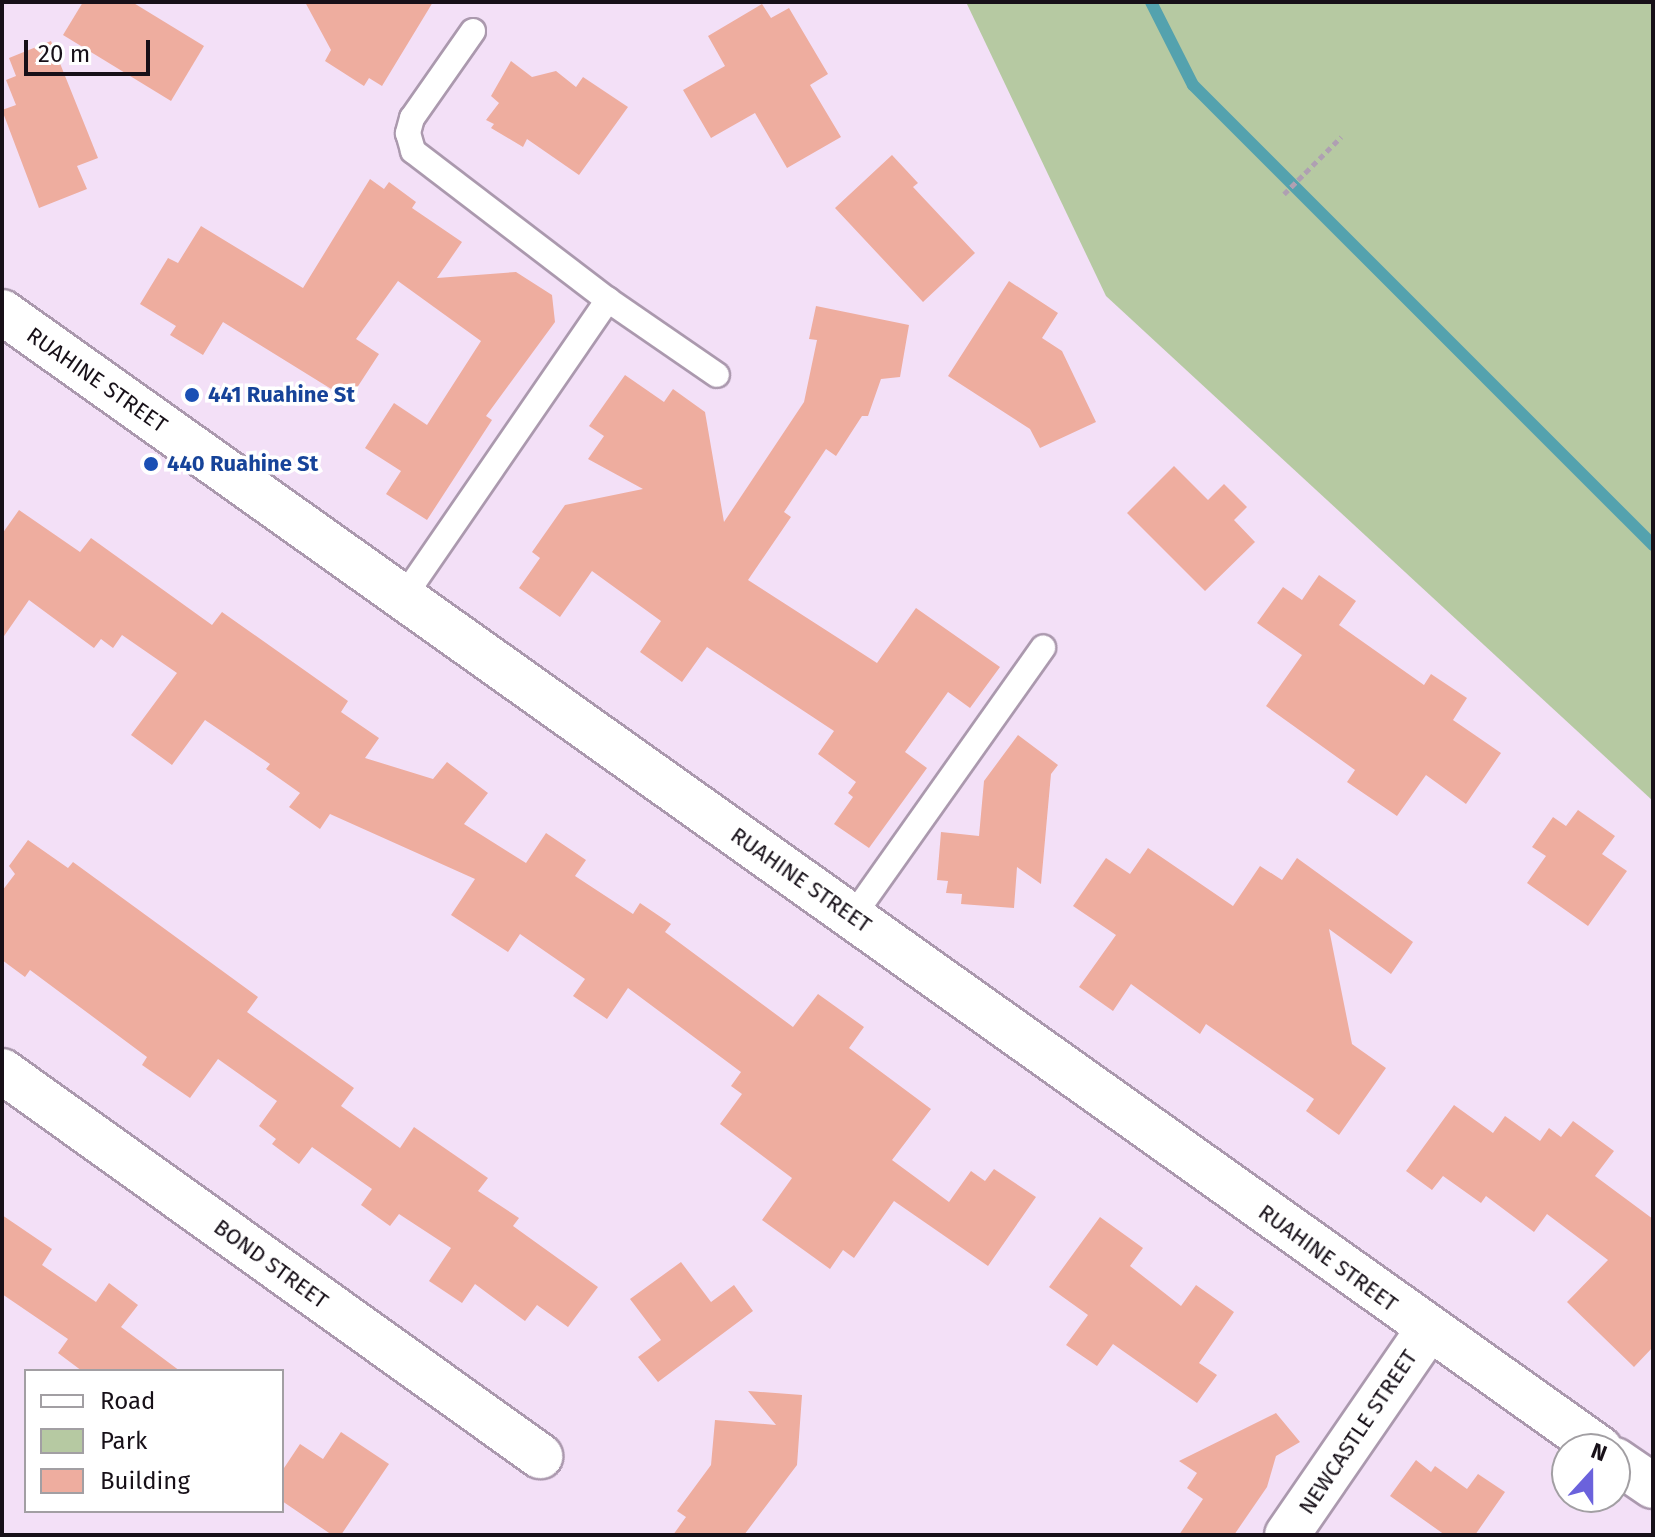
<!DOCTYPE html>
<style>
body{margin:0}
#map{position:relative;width:1655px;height:1537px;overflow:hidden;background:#f3e0f7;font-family:"Fira Sans",sans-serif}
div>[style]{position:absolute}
.green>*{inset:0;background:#b6c9a2}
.stream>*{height:12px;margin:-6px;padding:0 6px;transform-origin:6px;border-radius:6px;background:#54a2ae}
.building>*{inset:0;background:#eead9f}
.path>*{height:5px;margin-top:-2.5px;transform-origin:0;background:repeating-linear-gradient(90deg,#afa0b2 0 6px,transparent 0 10px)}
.roads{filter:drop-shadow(2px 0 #ab99ae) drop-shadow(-2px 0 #ab99ae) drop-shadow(0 2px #ab99ae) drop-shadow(0 -2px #ab99ae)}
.lane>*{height:24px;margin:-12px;padding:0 12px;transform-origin:12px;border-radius:12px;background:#fff}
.street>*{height:44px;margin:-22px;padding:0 22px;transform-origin:22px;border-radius:22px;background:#fff}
.secondary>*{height:44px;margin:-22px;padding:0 22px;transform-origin:22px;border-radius:22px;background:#fff}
.dots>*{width:22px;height:22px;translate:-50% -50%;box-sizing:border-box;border:4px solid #fff;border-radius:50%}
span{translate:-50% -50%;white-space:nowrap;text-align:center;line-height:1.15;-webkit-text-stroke:7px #fff;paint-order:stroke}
.street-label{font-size:22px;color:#171018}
.transit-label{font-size:22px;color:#164399;font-weight:700}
.left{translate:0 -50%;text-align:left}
.frame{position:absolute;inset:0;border:4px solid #171018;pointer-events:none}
.legend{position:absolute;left:24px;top:1369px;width:260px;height:144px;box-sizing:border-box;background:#fff;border:2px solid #a29fa3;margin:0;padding:10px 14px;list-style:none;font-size:24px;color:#171018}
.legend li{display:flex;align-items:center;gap:16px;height:40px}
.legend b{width:40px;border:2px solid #a29fa3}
.north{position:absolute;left:1551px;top:1433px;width:80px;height:80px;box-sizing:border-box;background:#fff;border:2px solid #a29fa3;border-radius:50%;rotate:21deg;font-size:22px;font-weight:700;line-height:32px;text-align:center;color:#171018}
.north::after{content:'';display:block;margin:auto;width:28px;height:36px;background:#6b62dc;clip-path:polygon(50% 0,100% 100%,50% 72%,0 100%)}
.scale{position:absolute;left:24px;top:40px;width:126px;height:36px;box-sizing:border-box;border:4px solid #171018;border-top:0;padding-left:10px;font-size:24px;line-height:28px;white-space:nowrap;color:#171018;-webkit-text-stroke:6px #fff;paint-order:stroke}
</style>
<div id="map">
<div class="green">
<i style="clip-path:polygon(966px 2px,1653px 2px,1653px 801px,1106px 296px)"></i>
</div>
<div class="stream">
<i style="left:1151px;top:2px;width:93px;rotate:63.2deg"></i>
<i style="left:1193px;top:85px;width:651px;rotate:45deg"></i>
</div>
<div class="building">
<i style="clip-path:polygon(83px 2px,132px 2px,204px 46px,171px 101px,63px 35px)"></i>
<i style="clip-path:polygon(305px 2px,433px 2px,382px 86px,369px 78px,364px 86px,325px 61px,331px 50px)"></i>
<i style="clip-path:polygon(762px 4px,771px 18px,789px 8px,828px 74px,810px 85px,841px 137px,787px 168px,755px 113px,711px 138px,683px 90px,725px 66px,708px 36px)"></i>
<i style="clip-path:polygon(51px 41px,98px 158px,77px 166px,87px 189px,39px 208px,2px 110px,16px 105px,6px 80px,16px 76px,9px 58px)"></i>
<i style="clip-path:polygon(511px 61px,532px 77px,556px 71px,576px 87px,583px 77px,628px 107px,579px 175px,527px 139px,523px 147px,491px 128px,494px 124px,486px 120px,499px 103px,491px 96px)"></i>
<i style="clip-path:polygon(892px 155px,918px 183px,913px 187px,975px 253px,923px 302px,835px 208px)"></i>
<i style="clip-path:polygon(370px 179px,384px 189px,389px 182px,416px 202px,412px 208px,462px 242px,437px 278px,516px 272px,552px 295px,555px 322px,486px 416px,492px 420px,427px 520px,386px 494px,401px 471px,365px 448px,394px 403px,427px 425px,481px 341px,398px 281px,356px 339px,379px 354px,349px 400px,223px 322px,203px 355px,170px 335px,176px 326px,140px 304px,168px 258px,178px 263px,201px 226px,303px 288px)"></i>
<i style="clip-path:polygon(1009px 281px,1058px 313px,1042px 338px,1062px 351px,1096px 422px,1040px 448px,1030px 429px,948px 376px)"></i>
<i style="clip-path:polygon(816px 306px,909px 325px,900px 377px,881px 379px,868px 416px,862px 416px,836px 456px,826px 449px,784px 512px,791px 517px,748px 580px,877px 663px,916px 608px,1000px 667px,970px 708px,948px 692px,905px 752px,927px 768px,869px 848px,834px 824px,853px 797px,848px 793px,856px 782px,818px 754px,834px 731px,707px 647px,682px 682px,640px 652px,661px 621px,592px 571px,560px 617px,519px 588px,540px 558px,532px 552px,565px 505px,643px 489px,588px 459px,604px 436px,589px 426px,625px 375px,664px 402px,673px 389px,705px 412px,724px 522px,804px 402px,817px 340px,809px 339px)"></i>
<i style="clip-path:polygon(1174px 466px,1208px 500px,1224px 484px,1247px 507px,1234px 520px,1255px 542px,1205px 591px,1127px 513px)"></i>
<i style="clip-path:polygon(19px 510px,80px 552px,91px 538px,212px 625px,222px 612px,348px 701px,341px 712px,379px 738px,365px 758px,433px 779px,447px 762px,488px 793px,464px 824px,526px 863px,546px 833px,586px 860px,575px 876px,633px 914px,640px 903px,671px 924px,665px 932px,793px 1027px,818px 994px,864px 1027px,849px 1048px,931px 1109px,892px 1160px,949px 1202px,971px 1171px,985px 1181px,994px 1169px,1036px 1197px,988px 1266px,894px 1201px,854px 1258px,843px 1250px,830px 1269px,762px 1220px,792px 1178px,720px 1124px,742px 1094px,731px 1086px,741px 1072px,628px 988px,607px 1019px,573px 996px,585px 979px,520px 934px,508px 952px,451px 915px,475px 879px,330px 814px,320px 829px,289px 807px,300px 793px,266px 769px,270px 764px,205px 720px,172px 765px,131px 735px,177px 673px,122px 635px,113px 648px,101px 639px,94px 648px,29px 600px,2px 639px,2px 534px)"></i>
<i style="clip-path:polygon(1319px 575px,1356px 601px,1339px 625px,1424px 685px,1431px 674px,1467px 698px,1453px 720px,1501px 753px,1466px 804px,1426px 775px,1397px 816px,1347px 782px,1355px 770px,1266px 706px,1302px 655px,1257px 623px,1283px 587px,1302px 600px)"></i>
<i style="clip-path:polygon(1018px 735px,1058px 765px,1051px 774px,1041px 884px,1017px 867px,1014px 908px,961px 904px,962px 894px,946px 893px,948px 881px,937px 880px,941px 832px,979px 836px,984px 781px)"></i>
<i style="clip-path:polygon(1578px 810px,1615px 836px,1602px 854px,1627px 871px,1588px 926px,1527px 883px,1546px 856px,1532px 847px,1553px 817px,1566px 826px)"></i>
<i style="clip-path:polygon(28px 840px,68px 868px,73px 862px,258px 997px,247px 1012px,354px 1088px,341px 1106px,400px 1148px,414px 1127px,488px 1178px,478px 1191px,519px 1218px,513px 1226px,598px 1287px,568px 1327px,537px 1305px,525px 1321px,475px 1284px,462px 1303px,429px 1281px,451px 1248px,399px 1214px,390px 1226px,361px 1205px,372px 1189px,312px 1147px,299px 1164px,272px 1144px,276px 1139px,259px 1126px,277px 1101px,218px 1059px,190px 1098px,142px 1065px,147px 1057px,30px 970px,25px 977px,2px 960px,2px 891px,15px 874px,9px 866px)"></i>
<i style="clip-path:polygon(1148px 848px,1233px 906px,1260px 866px,1282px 880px,1297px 858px,1413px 942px,1391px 974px,1329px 929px,1352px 1044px,1386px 1068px,1339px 1135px,1306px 1111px,1314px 1099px,1206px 1024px,1200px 1034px,1131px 984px,1113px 1011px,1079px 987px,1116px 935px,1073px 906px,1106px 858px,1130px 874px)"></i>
<i style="clip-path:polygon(1454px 1105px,1493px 1133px,1505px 1116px,1540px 1141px,1549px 1128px,1561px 1137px,1573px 1121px,1614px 1151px,1595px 1176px,1653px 1219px,1653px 1347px,1634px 1367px,1567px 1302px,1608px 1260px,1547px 1214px,1534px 1232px,1486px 1196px,1481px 1203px,1443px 1176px,1432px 1190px,1406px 1171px)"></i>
<i style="clip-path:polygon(2px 1215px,52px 1249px,42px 1265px,96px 1302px,109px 1283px,138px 1305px,121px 1327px,180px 1371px,82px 1371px,58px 1353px,68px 1339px,2px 1294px)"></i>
<i style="clip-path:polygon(1100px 1217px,1143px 1248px,1130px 1266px,1181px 1306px,1196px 1285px,1234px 1312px,1199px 1363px,1217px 1375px,1197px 1403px,1113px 1344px,1097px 1366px,1066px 1345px,1088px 1315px,1049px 1287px)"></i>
<i style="clip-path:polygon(681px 1262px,711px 1302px,734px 1285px,753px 1311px,658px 1382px,638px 1357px,661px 1340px,630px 1299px)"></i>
<i style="clip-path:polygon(748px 1391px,802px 1395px,797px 1465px,744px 1535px,673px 1535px,686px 1517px,677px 1511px,711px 1465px,715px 1420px,776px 1425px)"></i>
<i style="clip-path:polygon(1276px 1413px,1300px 1442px,1276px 1456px,1267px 1487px,1234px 1535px,1179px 1535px,1203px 1499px,1187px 1488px,1197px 1473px,1179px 1461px)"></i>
<i style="clip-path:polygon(341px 1432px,389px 1464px,341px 1535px,332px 1535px,282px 1501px,282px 1471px,300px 1444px,323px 1459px)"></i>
<i style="clip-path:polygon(1416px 1460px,1431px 1472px,1435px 1466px,1467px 1489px,1478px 1474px,1505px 1492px,1475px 1535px,1445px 1535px,1390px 1496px)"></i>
</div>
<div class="path">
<i style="left:1284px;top:194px;width:81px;rotate:-45deg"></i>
</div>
<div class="roads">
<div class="lane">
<i style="left:473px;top:31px;width:106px;rotate:125deg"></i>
<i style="left:412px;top:118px;width:16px;rotate:105deg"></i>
<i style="left:408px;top:133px;width:19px;rotate:74deg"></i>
<i style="left:413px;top:151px;width:245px;rotate:37.4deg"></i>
<i style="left:608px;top:300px;width:132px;rotate:34.5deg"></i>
<i style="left:403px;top:598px;width:362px;rotate:-55.5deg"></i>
<i style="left:853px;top:916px;width:329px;rotate:-54.7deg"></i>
</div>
<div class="street">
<i style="left:2px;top:1071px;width:662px;rotate:35.59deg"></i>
<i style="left:1287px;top:1535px;width:249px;rotate:-55.5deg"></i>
</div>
<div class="secondary">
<i style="left:2px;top:312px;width:1961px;rotate:35.43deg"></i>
<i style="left:1615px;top:1460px;width:46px;rotate:34.4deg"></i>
</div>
</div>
<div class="dots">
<i style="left:192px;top:395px;background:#1a4fb4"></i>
<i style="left:151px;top:464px;background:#1a4fb4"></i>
</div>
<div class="street-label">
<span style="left:97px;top:380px;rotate:35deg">RUAHINE STREET</span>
<span style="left:801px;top:880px;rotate:35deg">RUAHINE STREET</span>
<span style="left:1328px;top:1258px;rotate:36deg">RUAHINE STREET</span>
<span style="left:271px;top:1264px;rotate:36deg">BOND STREET</span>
<span style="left:1358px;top:1432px;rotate:-56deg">NEWCASTLE STREET</span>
</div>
<div class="transit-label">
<span class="left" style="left:208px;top:395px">441 Ruahine St</span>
<span class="left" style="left:167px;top:464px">440 Ruahine St</span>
</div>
<div class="frame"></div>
<ul class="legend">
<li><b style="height:10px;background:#fff"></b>Road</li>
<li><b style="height:22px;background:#b6c9a2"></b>Park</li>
<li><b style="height:22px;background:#eead9f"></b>Building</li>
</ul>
<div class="north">N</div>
<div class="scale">20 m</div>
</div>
